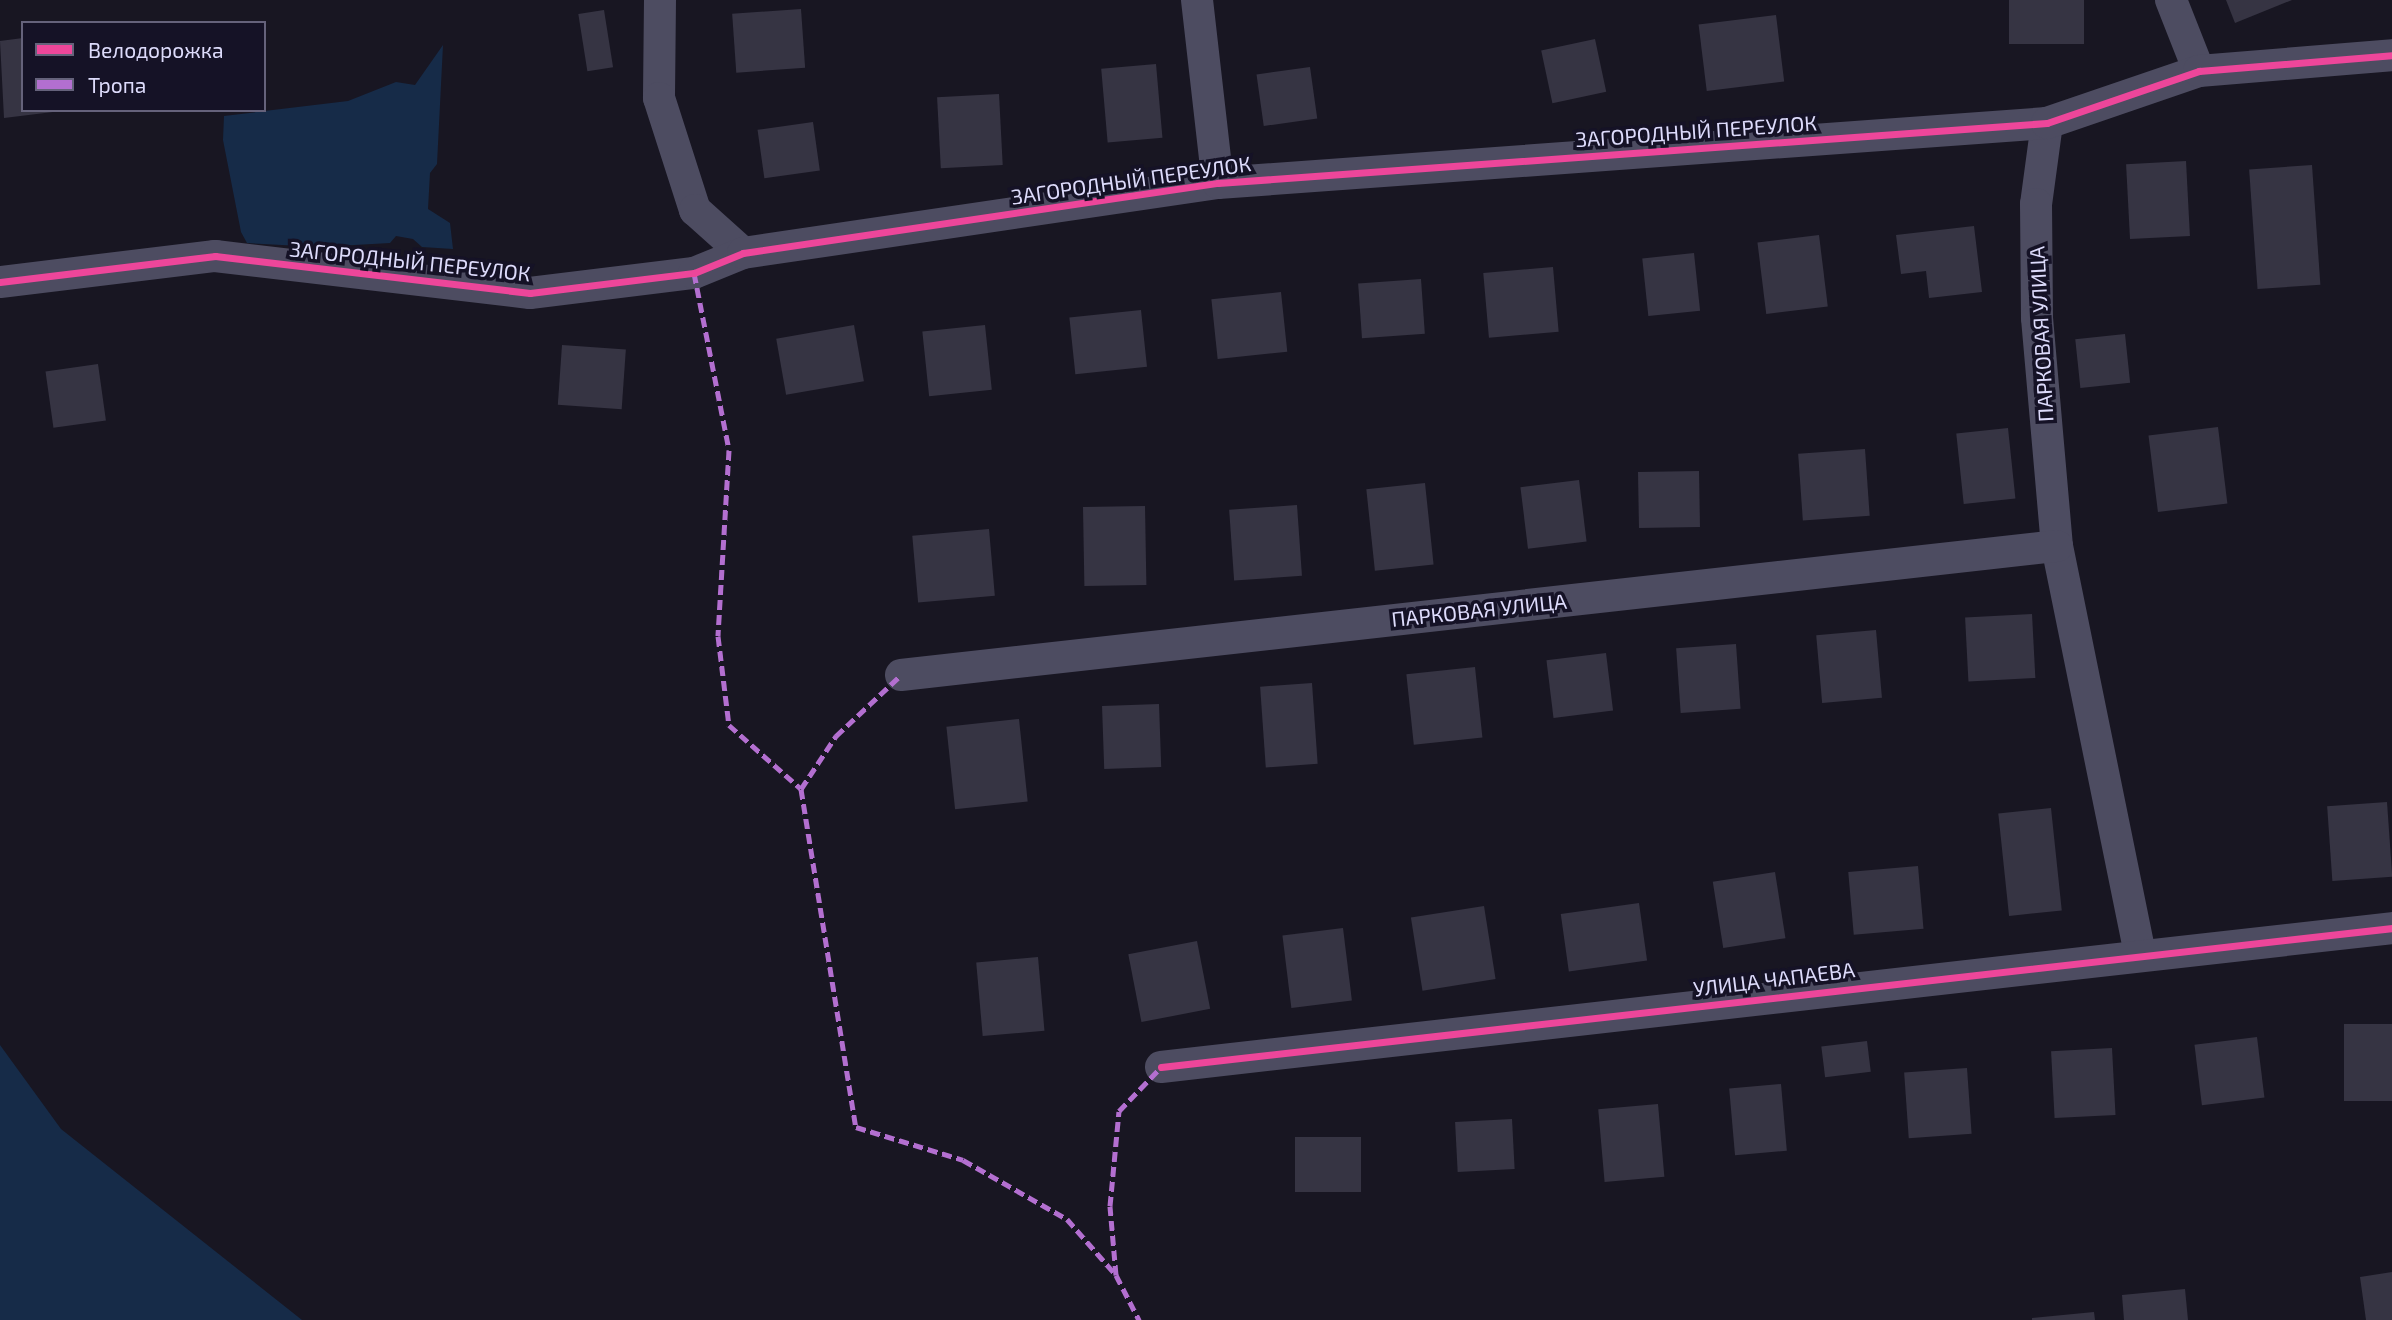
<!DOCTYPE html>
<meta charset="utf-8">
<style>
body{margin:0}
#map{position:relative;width:2392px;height:1320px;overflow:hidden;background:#181622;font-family:"Exo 2",sans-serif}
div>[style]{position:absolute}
.water>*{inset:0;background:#162b48}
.building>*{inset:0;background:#363443;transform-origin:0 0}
.street>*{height:32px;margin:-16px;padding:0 16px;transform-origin:16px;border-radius:16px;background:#4d4c61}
.quiet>*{height:5px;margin-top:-2.5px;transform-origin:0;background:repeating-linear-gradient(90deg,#b36fd0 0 10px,transparent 0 15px)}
.cycleway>*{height:7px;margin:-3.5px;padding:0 3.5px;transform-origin:3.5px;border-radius:3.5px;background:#ed469a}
span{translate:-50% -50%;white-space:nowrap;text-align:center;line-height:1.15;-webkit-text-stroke:7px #151226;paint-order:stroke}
.street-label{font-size:21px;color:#dddbfb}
.legend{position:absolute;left:21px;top:21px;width:245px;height:91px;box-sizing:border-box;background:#151226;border:2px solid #65627b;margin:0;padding:9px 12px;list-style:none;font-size:21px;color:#dddbfb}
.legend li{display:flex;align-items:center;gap:14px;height:35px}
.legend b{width:35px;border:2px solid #65627b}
</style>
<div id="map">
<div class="water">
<i style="clip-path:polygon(443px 45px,437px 164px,430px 173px,428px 209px,450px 223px,453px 249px,422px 247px,413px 239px,396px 236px,390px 243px,319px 247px,247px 243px,241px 232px,223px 140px,224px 116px,348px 101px,396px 82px,415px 85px)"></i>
<i style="clip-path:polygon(0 1045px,61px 1129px,302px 1320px,0 1320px)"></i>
</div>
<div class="building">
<i style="left:2009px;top:0;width:75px;height:44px"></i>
<i style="clip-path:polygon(2226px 0,2292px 0,2235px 23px)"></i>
<i style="left:801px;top:9px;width:59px;height:69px;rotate:86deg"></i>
<i style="left:604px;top:10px;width:58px;height:26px;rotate:81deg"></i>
<i style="left:1776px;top:15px;width:67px;height:78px;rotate:83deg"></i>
<i style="clip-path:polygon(23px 38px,23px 110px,53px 112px,4px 118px,0 41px)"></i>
<i style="left:1595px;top:39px;width:54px;height:55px;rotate:78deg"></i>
<i style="left:1156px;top:64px;width:74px;height:55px;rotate:85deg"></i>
<i style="left:1310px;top:67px;width:52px;height:54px;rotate:82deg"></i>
<i style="left:999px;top:94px;width:71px;height:62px;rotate:87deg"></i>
<i style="left:813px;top:122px;width:49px;height:56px;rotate:82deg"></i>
<i style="left:2186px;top:161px;width:75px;height:60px;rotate:87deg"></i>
<i style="left:2312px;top:165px;width:120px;height:63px;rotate:86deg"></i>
<i style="clip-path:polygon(1974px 226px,1982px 292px,1929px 298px,1926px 271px,1901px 274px,1896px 235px)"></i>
<i style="left:1819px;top:235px;width:72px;height:62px;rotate:83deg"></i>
<i style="left:1694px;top:253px;width:58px;height:52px;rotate:84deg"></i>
<i style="left:1553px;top:267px;width:65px;height:70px;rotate:85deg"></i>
<i style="left:1421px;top:279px;width:55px;height:63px;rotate:86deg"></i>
<i style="left:1281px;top:292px;width:60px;height:70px;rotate:84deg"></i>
<i style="left:1141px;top:310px;width:57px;height:72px;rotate:84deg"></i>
<i style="left:854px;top:325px;width:57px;height:79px;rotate:80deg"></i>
<i style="left:985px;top:325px;width:65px;height:63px;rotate:84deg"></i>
<i style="left:2125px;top:334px;width:49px;height:50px;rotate:84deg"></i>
<i style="left:562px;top:345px;width:64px;height:60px;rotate:4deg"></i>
<i style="left:98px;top:364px;width:57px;height:53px;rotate:82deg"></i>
<i style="left:2218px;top:427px;width:77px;height:70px;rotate:83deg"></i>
<i style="left:2008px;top:428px;width:71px;height:52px;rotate:84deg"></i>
<i style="left:1865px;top:449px;width:67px;height:67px;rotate:86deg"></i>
<i style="left:1699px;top:471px;width:56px;height:61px;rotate:89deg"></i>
<i style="left:1579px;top:480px;width:62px;height:59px;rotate:83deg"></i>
<i style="left:1425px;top:483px;width:82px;height:59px;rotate:84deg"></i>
<i style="left:1297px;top:505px;width:71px;height:68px;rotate:86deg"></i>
<i style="left:1145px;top:506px;width:79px;height:62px;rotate:89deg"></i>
<i style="left:989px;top:529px;width:67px;height:77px;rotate:85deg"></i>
<i style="left:2032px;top:614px;width:64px;height:67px;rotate:87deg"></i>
<i style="left:1876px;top:630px;width:68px;height:60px;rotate:85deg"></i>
<i style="left:1736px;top:644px;width:65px;height:60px;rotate:86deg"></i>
<i style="left:1606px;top:653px;width:58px;height:60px;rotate:83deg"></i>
<i style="left:1475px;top:667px;width:71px;height:69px;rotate:84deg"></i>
<i style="left:1312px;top:683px;width:81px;height:52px;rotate:86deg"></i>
<i style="left:1159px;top:704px;width:63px;height:57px;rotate:88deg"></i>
<i style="left:1019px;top:719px;width:83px;height:73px;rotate:84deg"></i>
<i style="left:2387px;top:802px;width:75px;height:60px;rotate:86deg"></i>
<i style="left:2051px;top:808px;width:103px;height:53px;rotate:84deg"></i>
<i style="left:1918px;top:866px;width:63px;height:70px;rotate:85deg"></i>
<i style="left:1775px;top:872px;width:67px;height:63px;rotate:81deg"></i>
<i style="left:1639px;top:903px;width:58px;height:79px;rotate:82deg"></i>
<i style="left:1484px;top:906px;width:74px;height:74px;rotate:81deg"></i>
<i style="left:1343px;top:928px;width:73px;height:61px;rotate:83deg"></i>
<i style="left:1197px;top:941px;width:69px;height:70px;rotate:79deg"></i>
<i style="left:1038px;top:957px;width:74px;height:62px;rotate:85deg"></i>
<i style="left:2392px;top:1024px;width:77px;height:48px;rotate:90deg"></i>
<i style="left:2257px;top:1037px;width:61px;height:63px;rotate:83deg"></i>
<i style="left:1867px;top:1041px;width:31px;height:46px;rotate:83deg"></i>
<i style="left:2112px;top:1048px;width:67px;height:61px;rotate:87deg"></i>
<i style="left:1967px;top:1068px;width:66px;height:63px;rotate:86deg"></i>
<i style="left:1781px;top:1084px;width:67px;height:52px;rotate:85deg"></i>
<i style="left:1658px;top:1104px;width:73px;height:60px;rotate:85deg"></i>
<i style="left:1512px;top:1119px;width:50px;height:57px;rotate:87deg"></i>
<i style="left:1295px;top:1137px;width:66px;height:55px"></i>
<i style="clip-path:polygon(2392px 1272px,2392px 1320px,2366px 1320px,2360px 1277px)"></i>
<i style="clip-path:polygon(2185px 1289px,2188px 1320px,2124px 1320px,2122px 1295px)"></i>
<i style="clip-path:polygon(2094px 1312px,2095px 1320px,2032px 1320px,2032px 1318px)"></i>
</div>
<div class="street">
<i style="left:660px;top:0;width:98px;rotate:90.6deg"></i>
<i style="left:659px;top:98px;width:118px;rotate:72.2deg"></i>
<i style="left:695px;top:210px;width:64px;rotate:41.9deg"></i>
<i style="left:1197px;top:0;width:184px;rotate:83.5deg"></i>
<i style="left:2171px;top:0;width:76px;rotate:68.5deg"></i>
<i style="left:2047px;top:123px;width:82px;rotate:97.7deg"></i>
<i style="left:2036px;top:204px;width:114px;rotate:89.5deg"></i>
<i style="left:2037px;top:318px;width:229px;rotate:85deg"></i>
<i style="left:2057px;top:546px;width:417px;rotate:78.5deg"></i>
<i style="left:0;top:282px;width:217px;rotate:-6.9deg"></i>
<i style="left:215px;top:256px;width:317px;rotate:6.7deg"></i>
<i style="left:530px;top:293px;width:165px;rotate:-7deg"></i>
<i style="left:694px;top:273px;width:53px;rotate:-22.2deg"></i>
<i style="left:743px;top:253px;width:480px;rotate:-8.4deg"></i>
<i style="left:1218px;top:183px;width:831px;rotate:-4.14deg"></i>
<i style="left:2047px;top:123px;width:161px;rotate:-18.9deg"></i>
<i style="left:2199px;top:71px;width:194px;rotate:-4.7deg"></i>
<i style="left:901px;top:675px;width:1163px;rotate:-6.37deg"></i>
<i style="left:1161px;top:1067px;width:1239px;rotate:-6.44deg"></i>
</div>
<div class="quiet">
<i style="left:694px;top:273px;width:180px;rotate:78.8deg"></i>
<i style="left:729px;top:450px;width:186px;rotate:93.4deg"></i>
<i style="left:718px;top:636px;width:90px;rotate:83deg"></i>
<i style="left:729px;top:725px;width:96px;rotate:41.6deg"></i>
<i style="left:801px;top:789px;width:342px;rotate:80.8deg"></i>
<i style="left:856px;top:1127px;width:112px;rotate:17.1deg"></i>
<i style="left:963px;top:1160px;width:120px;rotate:29.6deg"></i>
<i style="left:1067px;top:1219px;width:74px;rotate:48.8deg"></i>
<i style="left:1116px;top:1275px;width:51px;rotate:62.9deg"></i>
<i style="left:801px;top:789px;width:64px;rotate:-56.6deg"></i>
<i style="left:836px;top:736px;width:89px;rotate:-43.2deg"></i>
<i style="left:1116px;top:1275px;width:69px;rotate:-95deg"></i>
<i style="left:1110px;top:1206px;width:95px;rotate:-84.6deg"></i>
<i style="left:1119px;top:1111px;width:61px;rotate:-46.3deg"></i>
</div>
<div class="cycleway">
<i style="left:0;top:282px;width:217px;rotate:-6.9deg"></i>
<i style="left:215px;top:256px;width:317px;rotate:6.7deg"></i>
<i style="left:530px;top:293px;width:165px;rotate:-7deg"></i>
<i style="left:694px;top:273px;width:53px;rotate:-22.2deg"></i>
<i style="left:743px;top:253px;width:480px;rotate:-8.4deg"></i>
<i style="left:1218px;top:183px;width:831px;rotate:-4.14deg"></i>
<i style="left:2047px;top:123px;width:161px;rotate:-18.9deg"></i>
<i style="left:2199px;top:71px;width:194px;rotate:-4.7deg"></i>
<i style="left:1161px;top:1067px;width:1239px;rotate:-6.44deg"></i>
</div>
<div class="street-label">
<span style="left:1696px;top:131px;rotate:-4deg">ЗАГОРОДНЫЙ ПЕРЕУЛОК</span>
<span style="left:1131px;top:180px;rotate:-8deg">ЗАГОРОДНЫЙ ПЕРЕУЛОК</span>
<span style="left:410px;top:261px;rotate:6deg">ЗАГОРОДНЫЙ ПЕРЕУЛОК</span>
<span style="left:2041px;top:334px;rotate:-93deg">ПАРКОВАЯ УЛИЦА</span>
<span style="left:1479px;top:610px;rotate:-6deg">ПАРКОВАЯ УЛИЦА</span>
<span style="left:1774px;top:979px;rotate:-7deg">УЛИЦА ЧАПАЕВА</span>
</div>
<ul class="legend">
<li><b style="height:9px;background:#ed469a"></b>Велодорожка</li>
<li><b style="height:9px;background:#b36fd0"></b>Тропа</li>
</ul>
</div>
